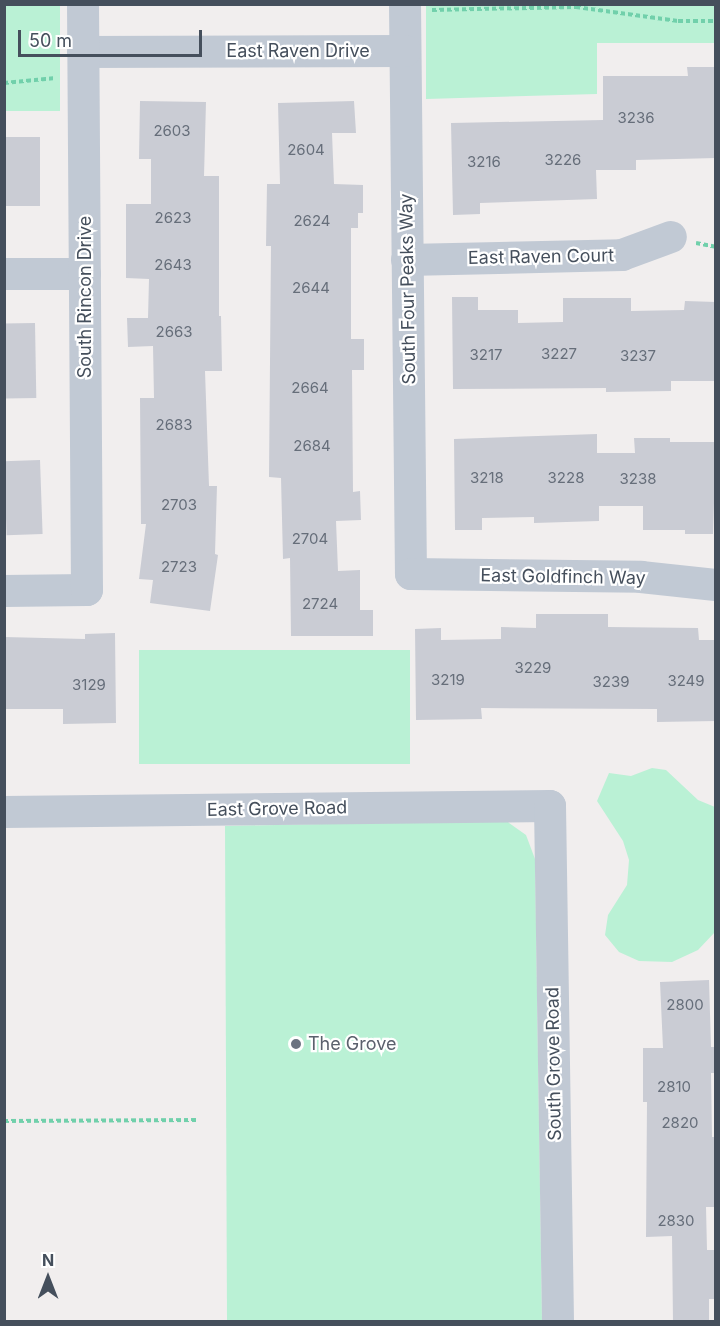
<!DOCTYPE html>
<style>
body{margin:0}
#map{position:relative;width:720px;height:1326px;overflow:hidden;background:#f1eeee;font-family:Inter,sans-serif}
div>[style]{position:absolute}
.green>*{inset:0;background:#baf1d5;transform-origin:0 0}
.building>*{inset:0;background:#caccd4;transform-origin:0 0}
.path>*{height:4px;margin-top:-2px;transform-origin:0;background:repeating-linear-gradient(90deg,#71d0ab 0 4.5px,transparent 0 7.5px)}
.minor>*{height:32px;margin:-16px;padding:0 16px;transform-origin:16px;border-radius:16px;background:#c1c9d4}
.dots>*{width:16px;height:16px;translate:-50% -50%;box-sizing:border-box;border:3px solid #fff;border-radius:50%}
span{translate:-50% -50%;white-space:nowrap;text-align:center;line-height:1.15;-webkit-text-stroke:4.5px #fff;paint-order:stroke}
.number-label{font-size:15px;color:#666e7a}
.number-label span{-webkit-text-stroke-width:0}
.street-label{font-size:18px;color:#454f5c}
.worship-label{font-size:18px;color:#5b616d}
.left{translate:0 -50%;text-align:left}
.frame{position:absolute;inset:0;border:6px solid #454f5c;pointer-events:none}
.north{position:absolute;left:18px;top:1248px;width:60px;height:60px;-webkit-text-stroke:4px #fff;paint-order:stroke;rotate:0deg;font-size:16px;font-weight:700;line-height:24px;text-align:center;color:#454f5c}
.north::after{content:'';display:block;margin:auto;width:21px;height:27px;background:#454f5c;clip-path:polygon(50% 0,100% 100%,50% 72%,0 100%)}
.scale{position:absolute;left:18px;top:30px;width:184px;height:27px;box-sizing:border-box;border:3px solid #454f5c;border-top:0;padding-left:8px;font-size:18px;line-height:21px;white-space:nowrap;color:#454f5c;-webkit-text-stroke:4px #fff;paint-order:stroke}
</style>
<div id="map">
<div class="green">
<i style="left:4px;top:5px;width:56px;height:106px"></i>
<i style="clip-path:polygon(426px 5px,715px 5px,715px 43px,597px 43px,597px 94px,426px 99px)"></i>
<i style="left:139px;top:650px;width:271px;height:114px"></i>
<i style="clip-path:polygon(652px 768px,666px 770px,698px 800px,715px 807px,715px 932px,698px 950px,672px 962px,639px 961px,619px 952px,605px 935px,608px 915px,627px 885px,629px 860px,623px 841px,597px 801px,609px 773px,631px 776px)"></i>
<i style="clip-path:polygon(505px 820px,526px 835px,535px 859px,542px 1321px,227px 1321px,225px 826px)"></i>
</div>
<div class="building">
<i style="clip-path:polygon(687px 67px,715px 67px,716px 158px,636px 160px,636px 170px,596px 170px,597px 199px,480px 203px,480px 214px,453px 215px,451px 123px,603px 120px,603px 76px,688px 76px)"></i>
<i style="clip-path:polygon(140px 101px,206px 102px,204px 176px,219px 176px,219px 316px,221px 316px,222px 371px,205px 371px,209px 486px,217px 486px,215px 554px,218px 555px,210px 611px,150px 603px,153px 580px,139px 579px,146px 524px,141px 524px,140px 398px,154px 398px,153px 346px,128px 347px,127px 318px,148px 318px,149px 279px,126px 278px,126px 204px,151px 204px,151px 159px,139px 159px)"></i>
<i style="clip-path:polygon(354px 101px,356px 133px,332px 133px,334px 184px,363px 185px,363px 213px,358px 213px,358px 228px,351px 228px,351px 339px,364px 339px,364px 370px,352px 370px,353px 492px,360px 491px,361px 520px,336px 521px,338px 571px,360px 570px,360px 610px,373px 610px,373px 636px,291px 636px,290px 558px,283px 559px,281px 478px,269px 477px,271px 246px,266px 246px,267px 184px,280px 184px,278px 103px)"></i>
<i style="left:4px;top:137px;width:36px;height:69px"></i>
<i style="clip-path:polygon(452px 297px,478px 297px,478px 310px,518px 310px,518px 323px,563px 322px,563px 298px,631px 298px,631px 311px,684px 310px,685px 301px,716px 302px,716px 381px,671px 381px,671px 391px,606px 392px,606px 388px,453px 389px)"></i>
<i style="left:35px;top:323px;width:75px;height:31px;rotate:89deg"></i>
<i style="clip-path:polygon(597px 434px,597px 453px,635px 453px,634px 438px,670px 438px,670px 442px,716px 442px,713px 534px,685px 534px,685px 530px,643px 530px,643px 506px,599px 506px,599px 521px,534px 523px,534px 517px,482px 518px,482px 530px,455px 530px,454px 439px)"></i>
<i style="left:40px;top:460px;width:74px;height:36px;rotate:88deg"></i>
<i style="clip-path:polygon(536px 614px,608px 614px,608px 627px,698px 628px,699px 640px,716px 640px,716px 721px,657px 722px,657px 709px,481px 708px,482px 719px,416px 720px,415px 629px,441px 628px,441px 640px,501px 639px,501px 627px,536px 628px)"></i>
<i style="clip-path:polygon(115px 633px,116px 723px,63px 724px,63px 709px,4px 709px,4px 637px,85px 639px,85px 634px)"></i>
<i style="clip-path:polygon(709px 980px,711px 1047px,716px 1047px,716px 1073px,711px 1073px,712px 1137px,716px 1137px,716px 1207px,706px 1207px,707px 1250px,716px 1250px,716px 1299px,709px 1299px,709px 1322px,673px 1322px,672px 1236px,646px 1237px,647px 1102px,643px 1102px,643px 1048px,663px 1048px,660px 982px)"></i>
</div>
<div class="path">
<i style="left:432px;top:10px;width:144px;rotate:-1.2deg"></i>
<i style="left:576px;top:7px;width:103px;rotate:7.8deg"></i>
<i style="left:678px;top:21px;width:38px"></i>
<i style="left:4px;top:83px;width:52px;rotate:-5.5deg"></i>
<i style="left:696px;top:243px;width:20px;rotate:11deg"></i>
<i style="left:4px;top:1121px;width:195px;rotate:-0.3deg"></i>
</div>
<div class="minor">
<i style="left:405px;top:4px;width:570px;rotate:89.4deg"></i>
<i style="left:411px;top:574px;width:230px;rotate:0.7deg"></i>
<i style="left:641px;top:577px;width:75px;rotate:6.1deg"></i>
<i style="left:83px;top:52px;width:322px;rotate:-0.2deg"></i>
<i style="left:407px;top:260px;width:215px;rotate:-1.3deg"></i>
<i style="left:622px;top:255px;width:52px;rotate:-20.2deg"></i>
<i style="left:4px;top:274px;width:81px"></i>
<i style="left:4px;top:591px;width:83px;rotate:-0.7deg"></i>
<i style="left:87px;top:590px;width:586px;rotate:-90.39deg"></i>
<i style="left:4px;top:812px;width:546px;rotate:-0.63deg"></i>
<i style="left:550px;top:806px;width:516px;rotate:89.11deg"></i>
</div>
<div class="dots">
<i style="left:296px;top:1044px;background:#6b7280"></i>
</div>
<div class="number-label">
<span style="left:636px;top:118px">3236</span>
<span style="left:172px;top:131px">2603</span>
<span style="left:306px;top:150px">2604</span>
<span style="left:563px;top:160px">3226</span>
<span style="left:484px;top:162px">3216</span>
<span style="left:173px;top:218px">2623</span>
<span style="left:312px;top:221px">2624</span>
<span style="left:173px;top:265px">2643</span>
<span style="left:311px;top:288px">2644</span>
<span style="left:174px;top:332px">2663</span>
<span style="left:559px;top:354px">3227</span>
<span style="left:486px;top:355px">3217</span>
<span style="left:638px;top:356px">3237</span>
<span style="left:310px;top:388px">2664</span>
<span style="left:174px;top:425px">2683</span>
<span style="left:312px;top:446px">2684</span>
<span style="left:487px;top:478px">3218</span>
<span style="left:566px;top:478px">3228</span>
<span style="left:638px;top:479px">3238</span>
<span style="left:179px;top:505px">2703</span>
<span style="left:310px;top:539px">2704</span>
<span style="left:179px;top:567px">2723</span>
<span style="left:320px;top:604px">2724</span>
<span style="left:533px;top:668px">3229</span>
<span style="left:448px;top:680px">3219</span>
<span style="left:686px;top:681px">3249</span>
<span style="left:611px;top:682px">3239</span>
<span style="left:89px;top:685px">3129</span>
<span style="left:685px;top:1005px">2800</span>
<span style="left:674px;top:1087px">2810</span>
<span style="left:680px;top:1123px">2820</span>
<span style="left:676px;top:1221px">2830</span>
</div>
<div class="street-label">
<span style="left:298px;top:51px">East Raven Drive</span>
<span style="left:541px;top:257px;rotate:-1deg">East Raven Court</span>
<span style="left:408px;top:289px;rotate:-91deg">South Four Peaks Way</span>
<span style="left:85px;top:297px;rotate:-90deg">South Rincon Drive</span>
<span style="left:563px;top:577px;rotate:1deg">East Goldfinch Way</span>
<span style="left:277px;top:809px;rotate:-1deg">East Grove Road</span>
<span style="left:554px;top:1064px;rotate:-91deg">South Grove Road</span>
</div>
<div class="worship-label">
<span class="left" style="left:308px;top:1044px">The Grove</span>
</div>
<div class="frame"></div>
<div class="north">N</div>
<div class="scale">50 m</div>
</div>
